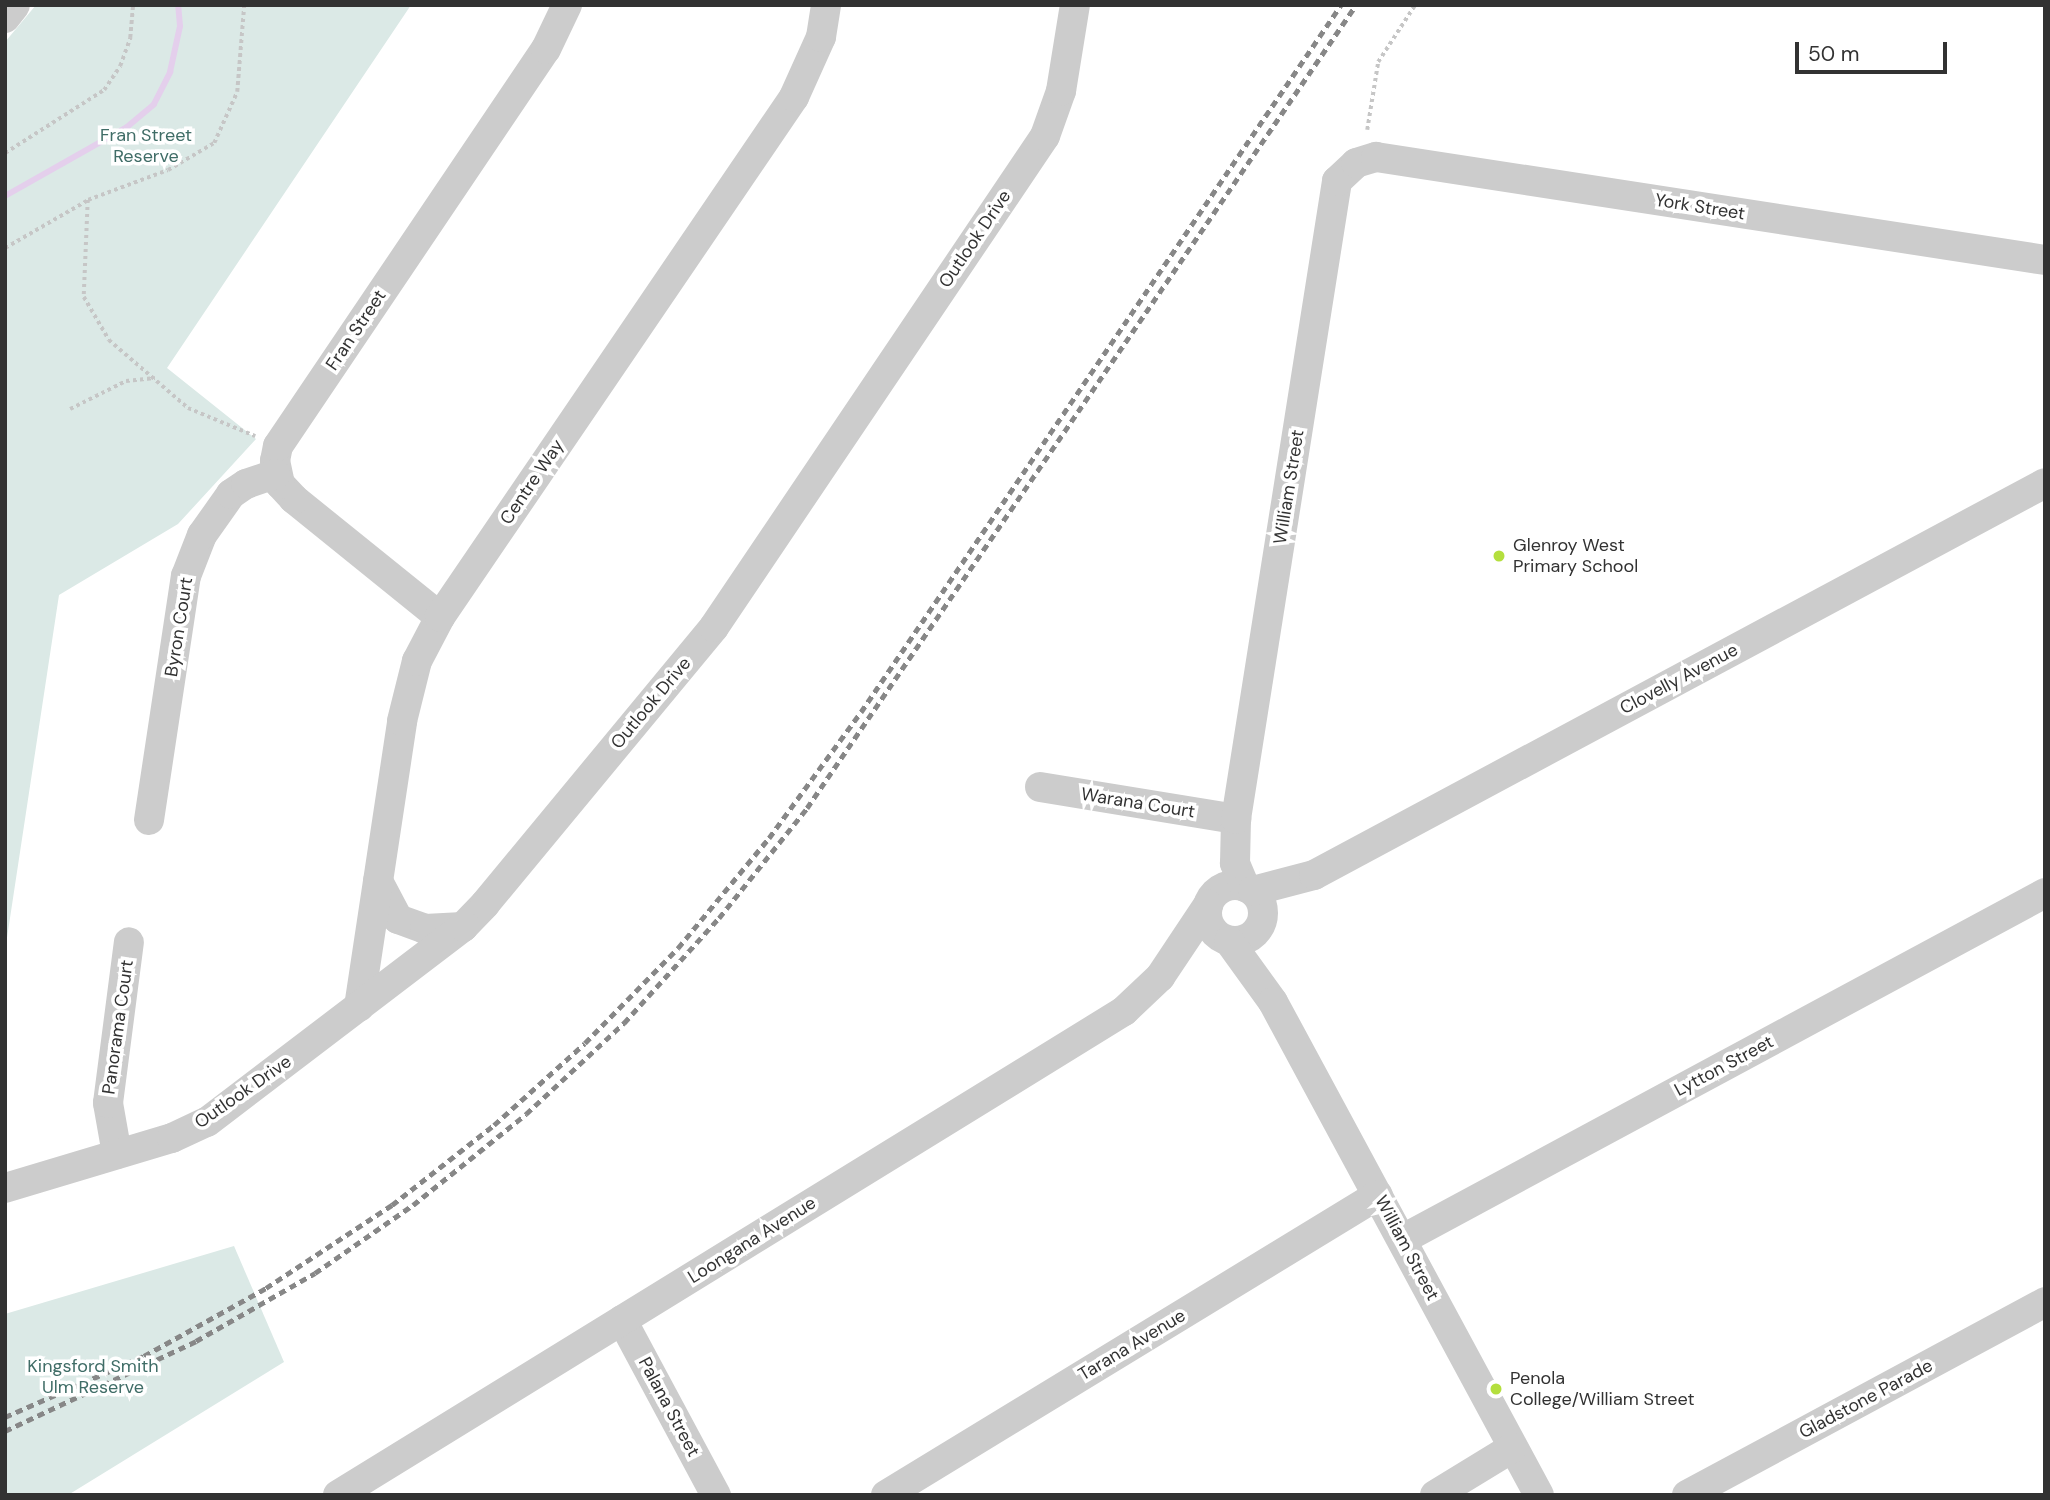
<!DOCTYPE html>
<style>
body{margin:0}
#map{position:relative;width:2050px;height:1500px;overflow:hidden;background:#fff;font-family:"DM Sans",sans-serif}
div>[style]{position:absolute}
.green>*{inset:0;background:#dbe9e6}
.stream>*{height:6px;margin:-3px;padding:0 3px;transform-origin:3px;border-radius:3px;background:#e4cfec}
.path>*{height:3.5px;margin-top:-1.75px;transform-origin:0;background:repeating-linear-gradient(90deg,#c6c6c6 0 3.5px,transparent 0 7px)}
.minor>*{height:30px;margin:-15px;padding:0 15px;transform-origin:15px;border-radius:15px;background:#ccc}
.minor>.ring{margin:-15px;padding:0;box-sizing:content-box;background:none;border:30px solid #ccc;border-radius:50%}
.rail>*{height:5px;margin-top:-2.5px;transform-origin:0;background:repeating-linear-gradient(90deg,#878787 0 7px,transparent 0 12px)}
.dots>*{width:19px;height:19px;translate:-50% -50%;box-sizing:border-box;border:4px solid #fff;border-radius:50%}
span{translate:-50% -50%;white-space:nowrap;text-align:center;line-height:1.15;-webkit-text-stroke:7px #fff;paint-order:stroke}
.park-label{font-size:18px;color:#406d67}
.street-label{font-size:18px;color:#323232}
.poi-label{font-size:18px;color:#323232}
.left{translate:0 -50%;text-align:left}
.frame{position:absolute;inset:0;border:7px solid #323232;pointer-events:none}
.scale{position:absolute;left:1795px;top:42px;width:152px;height:32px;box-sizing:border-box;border:4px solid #323232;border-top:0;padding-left:9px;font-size:21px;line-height:24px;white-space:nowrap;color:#323232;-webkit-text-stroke:5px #fff;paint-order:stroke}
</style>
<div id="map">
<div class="green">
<i style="clip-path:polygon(36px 5px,411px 5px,167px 368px,256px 439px,178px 524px,59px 595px,5px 951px,5px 42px)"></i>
<i style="clip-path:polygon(234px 1246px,284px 1362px,68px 1495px,5px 1495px,5px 1314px)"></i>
</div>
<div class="stream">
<i style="left:5px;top:196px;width:140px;rotate:-29.5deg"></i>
<i style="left:127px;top:127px;width:35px;rotate:-40deg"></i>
<i style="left:154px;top:104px;width:36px;rotate:-63deg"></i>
<i style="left:170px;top:72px;width:47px;rotate:-77.7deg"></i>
<i style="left:180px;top:26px;width:21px;rotate:-95deg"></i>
</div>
<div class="path">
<i style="left:1367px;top:130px;width:69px;rotate:-80.8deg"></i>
<i style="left:1378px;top:62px;width:68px;rotate:-57deg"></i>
<i style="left:5px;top:153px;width:117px;rotate:-32.5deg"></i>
<i style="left:104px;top:90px;width:29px;rotate:-56deg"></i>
<i style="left:120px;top:66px;width:30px;rotate:-70deg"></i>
<i style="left:130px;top:38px;width:33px;rotate:-85deg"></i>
<i style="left:88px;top:200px;width:97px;rotate:92.4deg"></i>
<i style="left:84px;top:297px;width:50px;rotate:59.8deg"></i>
<i style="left:109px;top:340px;width:104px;rotate:40.7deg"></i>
<i style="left:188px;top:408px;width:73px;rotate:22.7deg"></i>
<i style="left:5px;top:248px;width:96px;rotate:-30deg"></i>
<i style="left:88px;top:200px;width:85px;rotate:-20.6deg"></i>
<i style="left:168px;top:170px;width:53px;rotate:-30.4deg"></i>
<i style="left:214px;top:143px;width:56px;rotate:-65.7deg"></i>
<i style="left:237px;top:92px;width:87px;rotate:-85.4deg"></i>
<i style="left:70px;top:409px;width:63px;rotate:-26.6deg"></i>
<i style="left:126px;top:381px;width:29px;rotate:-6deg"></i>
</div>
<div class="minor">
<i style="left:5px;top:18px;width:16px;rotate:-52deg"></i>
<i style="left:440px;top:617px;width:188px;rotate:-141.1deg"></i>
<i style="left:294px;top:499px;width:21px;rotate:-133deg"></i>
<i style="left:280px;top:484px;width:24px;rotate:-102deg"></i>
<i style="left:275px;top:461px;width:15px;rotate:-79deg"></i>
<i style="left:278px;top:446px;width:479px;rotate:-56deg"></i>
<i style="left:546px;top:49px;width:49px;rotate:-64.5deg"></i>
<i style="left:1040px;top:787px;width:199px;rotate:9.3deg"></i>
<i style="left:149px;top:820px;width:247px;rotate:-81.4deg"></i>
<i style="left:186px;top:576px;width:44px;rotate:-68.7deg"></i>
<i style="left:202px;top:535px;width:50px;rotate:-54.7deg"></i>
<i style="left:231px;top:494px;width:18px;rotate:-34deg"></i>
<i style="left:246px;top:484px;width:31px;rotate:-19deg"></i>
<i style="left:378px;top:881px;width:43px;rotate:62.2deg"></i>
<i style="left:398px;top:919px;width:29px;rotate:20deg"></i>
<i style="left:425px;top:929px;width:38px;rotate:-3deg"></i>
<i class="ring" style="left:1207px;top:885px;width:26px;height:26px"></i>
<i style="left:1245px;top:887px;width:26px;rotate:-113deg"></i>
<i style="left:1235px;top:863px;width:44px;rotate:-88.7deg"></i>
<i style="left:1236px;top:819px;width:646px;rotate:-81deg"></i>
<i style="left:1337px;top:181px;width:26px;rotate:-43deg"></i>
<i style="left:1356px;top:163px;width:21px;rotate:-17deg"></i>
<i style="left:1376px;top:157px;width:677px;rotate:8.75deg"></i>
<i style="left:1253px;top:891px;width:63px;rotate:-14.7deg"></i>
<i style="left:1314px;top:875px;width:829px;rotate:-28.2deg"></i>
<i style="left:1229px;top:941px;width:75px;rotate:54.2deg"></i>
<i style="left:1273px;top:1002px;width:560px;rotate:61.65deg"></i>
<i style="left:359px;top:1007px;width:289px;rotate:-81.4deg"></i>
<i style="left:402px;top:721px;width:62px;rotate:-76deg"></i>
<i style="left:417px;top:661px;width:50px;rotate:-62.4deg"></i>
<i style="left:440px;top:617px;width:629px;rotate:-55.75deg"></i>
<i style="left:794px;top:97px;width:66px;rotate:-65.8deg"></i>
<i style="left:821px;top:37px;width:32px;rotate:-81deg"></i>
<i style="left:117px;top:1154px;width:52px;rotate:-100deg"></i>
<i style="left:108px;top:1103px;width:162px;rotate:-82.6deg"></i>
<i style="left:5px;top:1188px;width:174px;rotate:-16.7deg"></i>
<i style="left:172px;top:1138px;width:38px;rotate:-25deg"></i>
<i style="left:207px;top:1122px;width:322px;rotate:-37.3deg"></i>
<i style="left:463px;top:927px;width:32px;rotate:-46deg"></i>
<i style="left:485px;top:904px;width:359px;rotate:-50.4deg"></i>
<i style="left:714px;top:627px;width:592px;rotate:-56.01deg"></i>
<i style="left:1045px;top:136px;width:48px;rotate:-70.4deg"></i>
<i style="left:1061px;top:91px;width:87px;rotate:-80.8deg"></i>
<i style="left:1403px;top:1239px;width:729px;rotate:-28.32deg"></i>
<i style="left:622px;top:1320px;width:199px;rotate:61.8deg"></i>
<i style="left:338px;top:1495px;width:923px;rotate:-31.62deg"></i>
<i style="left:1124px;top:1011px;width:50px;rotate:-43.4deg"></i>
<i style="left:1160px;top:977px;width:87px;rotate:-56.3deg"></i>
<i style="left:886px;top:1495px;width:576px;rotate:-31.37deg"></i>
<i style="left:1435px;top:1495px;width:90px;rotate:-31.4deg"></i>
<i style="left:1687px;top:1495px;width:407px;rotate:-28.3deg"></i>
</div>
<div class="rail">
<i style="left:5px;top:1417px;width:152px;rotate:-23.7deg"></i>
<i style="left:144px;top:1356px;width:140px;rotate:-29.1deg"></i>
<i style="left:266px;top:1288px;width:151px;rotate:-33.4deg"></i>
<i style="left:392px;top:1205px;width:130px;rotate:-38.1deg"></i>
<i style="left:494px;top:1125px;width:122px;rotate:-42deg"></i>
<i style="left:585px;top:1043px;width:133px;rotate:-45.6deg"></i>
<i style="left:678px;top:948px;width:143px;rotate:-50.4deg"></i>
<i style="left:769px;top:838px;width:156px;rotate:-53.9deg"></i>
<i style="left:861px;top:712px;width:855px;rotate:-55.83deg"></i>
<i style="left:5px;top:1431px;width:211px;rotate:-25.2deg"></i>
<i style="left:196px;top:1341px;width:137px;rotate:-29.7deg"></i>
<i style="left:315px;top:1273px;width:119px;rotate:-34.8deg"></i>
<i style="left:413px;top:1205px;width:145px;rotate:-38.8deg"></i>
<i style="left:526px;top:1114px;width:134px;rotate:-42.9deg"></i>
<i style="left:624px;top:1023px;width:142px;rotate:-47.9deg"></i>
<i style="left:719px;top:918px;width:141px;rotate:-51.3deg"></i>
<i style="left:807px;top:808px;width:973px;rotate:-55.64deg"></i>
</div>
<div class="dots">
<i style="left:1499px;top:556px;background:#b4df3e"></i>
<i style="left:1496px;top:1389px;background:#b4df3e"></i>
</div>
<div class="park-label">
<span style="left:146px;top:146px">Fran Street<br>Reserve</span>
<span style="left:93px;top:1377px">Kingsford Smith<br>Ulm Reserve</span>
</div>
<div class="street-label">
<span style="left:1700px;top:207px;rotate:9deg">York Street</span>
<span style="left:975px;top:239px;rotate:-56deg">Outlook Drive</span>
<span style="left:356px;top:330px;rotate:-56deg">Fran Street</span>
<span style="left:532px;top:482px;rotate:-56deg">Centre Way</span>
<span style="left:1289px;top:487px;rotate:-81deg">William Street</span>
<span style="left:179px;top:627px;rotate:-81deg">Byron Court</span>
<span style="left:1679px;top:679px;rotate:-28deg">Clovelly Avenue</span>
<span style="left:651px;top:703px;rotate:-50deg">Outlook Drive</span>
<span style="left:1138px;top:803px;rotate:9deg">Warana Court</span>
<span style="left:118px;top:1027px;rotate:-82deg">Panorama Court</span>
<span style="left:1724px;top:1066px;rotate:-28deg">Lytton Street</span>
<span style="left:243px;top:1092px;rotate:-35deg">Outlook Drive</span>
<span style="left:752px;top:1240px;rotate:-32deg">Loongana Avenue</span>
<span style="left:1407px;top:1248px;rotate:62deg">William Street</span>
<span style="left:1132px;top:1345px;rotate:-31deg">Tarana Avenue</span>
<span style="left:1866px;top:1399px;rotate:-28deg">Gladstone Parade</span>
<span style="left:669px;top:1407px;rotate:62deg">Palana Street</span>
</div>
<div class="poi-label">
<span class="left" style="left:1513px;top:556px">Glenroy West<br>Primary School</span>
<span class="left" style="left:1510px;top:1389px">Penola<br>College/William Street</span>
</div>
<div class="frame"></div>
<div class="scale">50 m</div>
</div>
